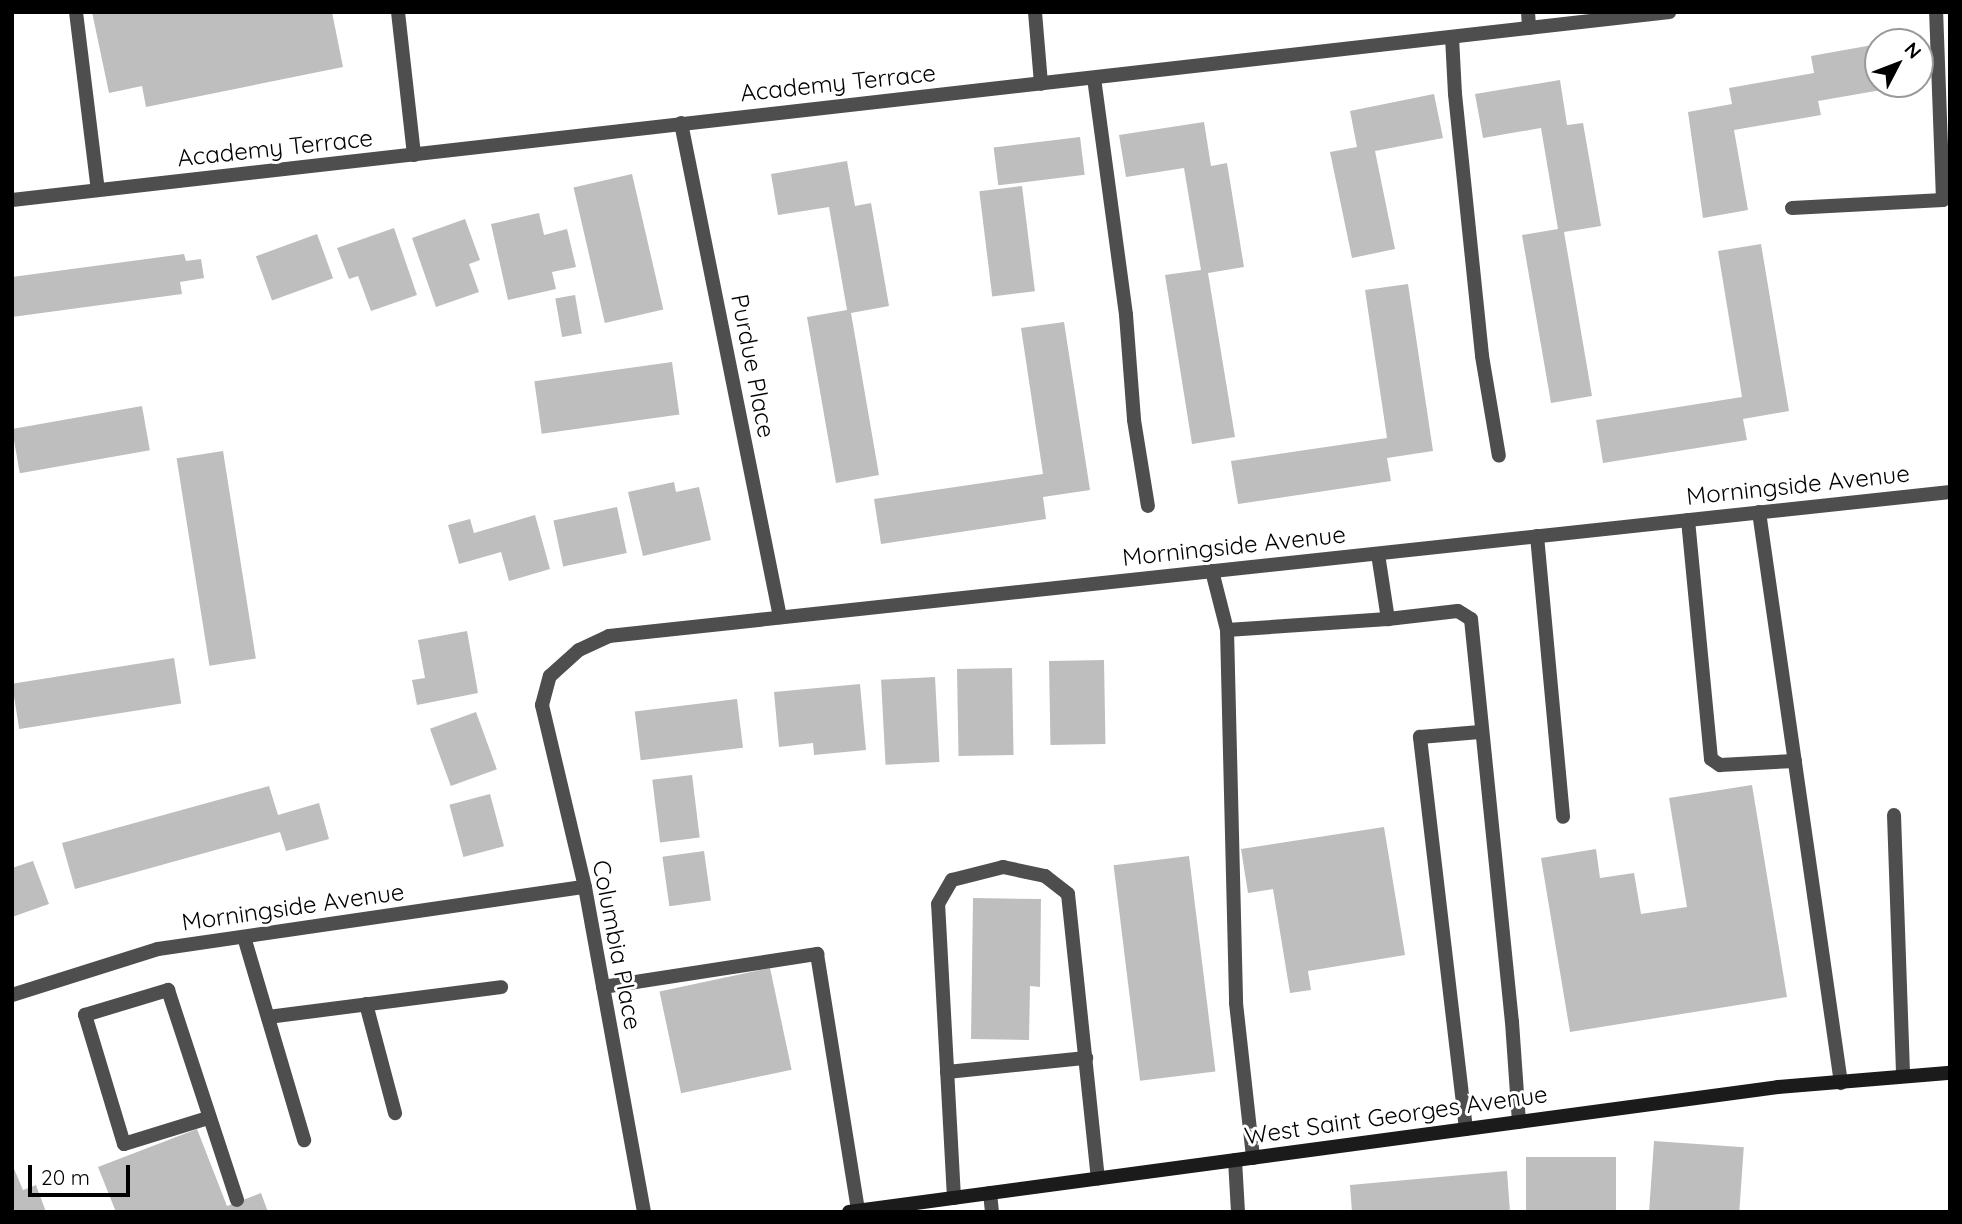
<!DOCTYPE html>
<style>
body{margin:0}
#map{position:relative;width:1962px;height:1224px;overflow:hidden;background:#fff;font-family:Quicksand,sans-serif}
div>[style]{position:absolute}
.building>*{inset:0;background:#bebebe;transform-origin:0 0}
.lane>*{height:14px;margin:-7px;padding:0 7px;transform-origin:7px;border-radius:7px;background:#4e4e4e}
.street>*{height:14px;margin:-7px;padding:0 7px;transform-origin:7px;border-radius:7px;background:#4e4e4e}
.secondary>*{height:14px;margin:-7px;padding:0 7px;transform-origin:7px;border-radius:7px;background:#1b1b1b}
span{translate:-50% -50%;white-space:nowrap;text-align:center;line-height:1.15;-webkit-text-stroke:6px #fff;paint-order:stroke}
.street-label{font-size:24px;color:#000}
.frame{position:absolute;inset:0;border:14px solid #000;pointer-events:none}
.north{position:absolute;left:1864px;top:28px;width:70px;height:70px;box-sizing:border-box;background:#fff;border:2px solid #999;border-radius:50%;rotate:48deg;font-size:19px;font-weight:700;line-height:28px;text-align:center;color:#000}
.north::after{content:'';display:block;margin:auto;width:24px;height:32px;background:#000;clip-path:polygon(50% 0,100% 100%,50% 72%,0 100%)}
.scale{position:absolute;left:28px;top:1165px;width:102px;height:32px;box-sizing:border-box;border:4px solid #000;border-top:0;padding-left:9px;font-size:21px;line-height:24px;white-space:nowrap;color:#000;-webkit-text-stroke:5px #fff;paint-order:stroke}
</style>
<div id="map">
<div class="building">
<i style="clip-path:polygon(92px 12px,332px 12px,343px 67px,146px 107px,142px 86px,109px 93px)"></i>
<i style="clip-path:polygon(1878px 44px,1878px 84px,1910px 85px,1818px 101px,1821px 115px,1734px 130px,1748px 210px,1703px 218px,1688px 112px,1732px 104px,1729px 88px,1814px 73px,1811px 56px)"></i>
<i style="clip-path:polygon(1560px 80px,1567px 125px,1583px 123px,1601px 226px,1564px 232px,1592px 396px,1551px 403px,1522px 235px,1558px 229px,1541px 128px,1483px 138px,1475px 94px)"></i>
<i style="clip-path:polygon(1434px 94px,1443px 138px,1375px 151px,1395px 249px,1352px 258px,1330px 152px,1357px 147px,1350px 111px)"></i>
<i style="clip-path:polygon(1204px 122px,1211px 166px,1227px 163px,1244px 267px,1208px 273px,1235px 437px,1192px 444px,1165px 275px,1201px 270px,1184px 168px,1126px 177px,1119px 135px)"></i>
<i style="left:1080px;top:137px;width:38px;height:87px;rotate:83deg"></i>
<i style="clip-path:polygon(847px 161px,855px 206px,871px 203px,889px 306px,851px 313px,879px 475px,836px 483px,807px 317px,847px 310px,829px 207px,778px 215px,771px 174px)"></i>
<i style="left:632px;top:174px;width:139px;height:60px;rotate:77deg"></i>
<i style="left:1022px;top:186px;width:106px;height:43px;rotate:83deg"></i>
<i style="clip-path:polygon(539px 213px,544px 235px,567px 229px,576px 267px,552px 272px,556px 289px,508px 300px,491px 224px)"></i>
<i style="clip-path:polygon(465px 219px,480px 260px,469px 264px,479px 292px,436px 307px,412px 238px)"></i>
<i style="clip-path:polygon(394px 228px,417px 295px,371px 311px,358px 276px,349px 279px,337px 248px)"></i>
<i style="left:317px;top:234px;width:47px;height:65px;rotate:70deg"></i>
<i style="clip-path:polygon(1761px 244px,1789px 411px,1743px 419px,1747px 440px,1603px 463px,1596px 420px,1742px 397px,1718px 251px)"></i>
<i style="clip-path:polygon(184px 254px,186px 261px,201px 259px,204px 278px,180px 282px,182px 294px,12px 317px,12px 277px)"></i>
<i style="clip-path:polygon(1408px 284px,1433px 451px,1387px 458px,1391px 481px,1238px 504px,1231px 461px,1387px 438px,1365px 290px)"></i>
<i style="left:575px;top:295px;width:39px;height:20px;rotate:80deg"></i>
<i style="clip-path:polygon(1064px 322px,1090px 490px,1043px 497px,1046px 519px,881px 544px,874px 499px,1043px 474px,1021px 328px)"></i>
<i style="left:672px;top:362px;width:53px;height:139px;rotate:82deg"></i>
<i style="left:142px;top:406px;width:45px;height:132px;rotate:80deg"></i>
<i style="left:223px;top:451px;width:210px;height:47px;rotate:81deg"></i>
<i style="clip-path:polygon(674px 482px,676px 492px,699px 487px,711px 540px,643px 556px,628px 492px)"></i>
<i style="left:617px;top:507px;width:47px;height:65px;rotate:78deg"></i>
<i style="clip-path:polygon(535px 515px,550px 569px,509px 581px,501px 552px,459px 564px,448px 525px,470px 519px,474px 533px)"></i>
<i style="clip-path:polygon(467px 631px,478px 693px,417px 705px,412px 680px,425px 678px,418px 640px)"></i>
<i style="left:174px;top:658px;width:46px;height:164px;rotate:81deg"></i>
<i style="left:1104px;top:660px;width:84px;height:55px;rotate:89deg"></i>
<i style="left:1012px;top:668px;width:87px;height:55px;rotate:89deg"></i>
<i style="left:935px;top:677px;width:85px;height:54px;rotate:87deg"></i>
<i style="clip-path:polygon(860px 684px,866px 750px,814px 755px,813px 743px,779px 747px,774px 692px)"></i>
<i style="left:737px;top:699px;width:49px;height:103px;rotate:83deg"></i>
<i style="left:476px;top:712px;width:61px;height:49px;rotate:70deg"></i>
<i style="left:692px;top:775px;width:63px;height:40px;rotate:83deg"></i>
<i style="clip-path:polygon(1752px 785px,1787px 997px,1570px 1032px,1541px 858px,1596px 849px,1600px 878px,1634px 873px,1641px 914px,1687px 907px,1669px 798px)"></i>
<i style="clip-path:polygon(269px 786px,278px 815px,319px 803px,329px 839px,286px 851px,280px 832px,75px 889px,62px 843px)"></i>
<i style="left:490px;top:794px;width:54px;height:42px;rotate:75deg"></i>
<i style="clip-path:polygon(1384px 827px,1405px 955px,1308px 971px,1311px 990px,1290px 993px,1273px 889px,1248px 893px,1241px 849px)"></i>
<i style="left:704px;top:851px;width:50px;height:42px;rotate:82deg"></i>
<i style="left:1189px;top:856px;width:217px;height:76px;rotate:83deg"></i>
<i style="clip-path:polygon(33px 861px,49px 904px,12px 917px,12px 868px)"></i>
<i style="clip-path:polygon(973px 898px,1041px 899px,1040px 987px,1030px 986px,1029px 1040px,971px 1039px)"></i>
<i style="left:770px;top:968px;width:104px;height:113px;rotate:78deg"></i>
<i style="clip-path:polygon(197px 1129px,227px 1206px,261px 1193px,268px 1212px,116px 1212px,98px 1167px)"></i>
<i style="left:1654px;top:1141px;width:90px;height:71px;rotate:4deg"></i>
<i style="left:1526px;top:1157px;width:90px;height:55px"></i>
<i style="clip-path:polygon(12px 1164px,23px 1190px,36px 1185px,46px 1212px,12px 1212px)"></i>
<i style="clip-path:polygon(1507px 1171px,1510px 1212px,1352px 1212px,1350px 1185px)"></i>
</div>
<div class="lane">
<i style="left:76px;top:12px;width:179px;rotate:83deg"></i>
<i style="left:1792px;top:208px;width:151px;rotate:-3deg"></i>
<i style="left:1943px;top:200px;width:188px;rotate:-92.1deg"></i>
<i style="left:1759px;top:512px;width:577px;rotate:81.83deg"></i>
<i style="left:1688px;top:520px;width:240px;rotate:84.5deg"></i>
<i style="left:1711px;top:759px;width:11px;rotate:34deg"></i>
<i style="left:1720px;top:765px;width:75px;rotate:-3.1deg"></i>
<i style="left:1537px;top:536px;width:282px;rotate:84.7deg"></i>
<i style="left:1378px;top:554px;width:66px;rotate:81.3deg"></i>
<i style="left:1388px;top:619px;width:70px;rotate:-6.5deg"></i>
<i style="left:1458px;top:611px;width:15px;rotate:32deg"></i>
<i style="left:1471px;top:619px;width:405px;rotate:84.2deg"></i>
<i style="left:1512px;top:1022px;width:100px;rotate:86deg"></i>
<i style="left:1212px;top:571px;width:61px;rotate:75.7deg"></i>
<i style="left:1227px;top:630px;width:373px;rotate:88.6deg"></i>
<i style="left:1236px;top:1003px;width:156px;rotate:83.7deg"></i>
<i style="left:1227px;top:630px;width:161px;rotate:-3.9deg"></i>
<i style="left:1894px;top:815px;width:261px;rotate:88deg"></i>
<i style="left:244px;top:937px;width:212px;rotate:73.5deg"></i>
<i style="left:603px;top:987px;width:217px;rotate:-8.8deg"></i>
<i style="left:817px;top:954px;width:259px;rotate:80.9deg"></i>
<i style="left:366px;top:1004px;width:113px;rotate:75.1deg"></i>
<i style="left:268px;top:1017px;width:235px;rotate:-7.3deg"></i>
<i style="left:947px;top:1072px;width:140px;rotate:-5.8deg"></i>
<i style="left:208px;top:1118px;width:88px;rotate:162.8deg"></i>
<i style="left:124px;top:1144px;width:135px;rotate:-106.8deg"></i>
<i style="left:85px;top:1015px;width:87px;rotate:-16.8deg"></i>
<i style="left:168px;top:990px;width:221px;rotate:71.8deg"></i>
<i style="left:1466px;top:1129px;width:395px;rotate:-96.7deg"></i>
<i style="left:1420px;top:737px;width:60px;rotate:-4.8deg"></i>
<i style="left:990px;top:1193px;width:19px;rotate:84deg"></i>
<i style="left:954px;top:1198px;width:294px;rotate:-93.1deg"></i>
<i style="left:938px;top:904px;width:28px;rotate:-60deg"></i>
<i style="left:952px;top:880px;width:53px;rotate:-14.3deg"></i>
<i style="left:1003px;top:867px;width:43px;rotate:12.1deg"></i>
<i style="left:1045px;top:876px;width:29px;rotate:38deg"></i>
<i style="left:1068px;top:894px;width:286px;rotate:84deg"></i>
</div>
<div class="street">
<i style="left:398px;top:12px;width:144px;rotate:83.6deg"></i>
<i style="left:1035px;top:12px;width:72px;rotate:85.2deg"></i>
<i style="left:1528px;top:12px;width:16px;rotate:86deg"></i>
<i style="left:1452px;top:37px;width:57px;rotate:87deg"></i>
<i style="left:1455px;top:94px;width:263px;rotate:84.1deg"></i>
<i style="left:1482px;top:356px;width:101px;rotate:80.4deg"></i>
<i style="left:1094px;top:78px;width:239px;rotate:82.3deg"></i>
<i style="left:1126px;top:315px;width:105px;rotate:85.6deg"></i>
<i style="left:1134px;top:420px;width:87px;rotate:80.8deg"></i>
<i style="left:681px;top:123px;width:504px;rotate:78.67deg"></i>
<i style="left:12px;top:200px;width:1668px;rotate:-6.47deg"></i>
<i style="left:12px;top:995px;width:153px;rotate:-17.5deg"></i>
<i style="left:158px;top:949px;width:431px;rotate:-8.3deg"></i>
<i style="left:1235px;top:1160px;width:52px;rotate:86.7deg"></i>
<i style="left:644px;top:1212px;width:330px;rotate:-100.3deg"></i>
<i style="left:585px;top:887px;width:187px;rotate:-103.3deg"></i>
<i style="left:542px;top:705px;width:30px;rotate:-75deg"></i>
<i style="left:550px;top:676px;width:39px;rotate:-42deg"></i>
<i style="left:579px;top:650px;width:33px;rotate:-25deg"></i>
<i style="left:609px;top:636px;width:1349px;rotate:-6.13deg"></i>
</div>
<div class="secondary">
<i style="left:849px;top:1212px;width:937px;rotate:-7.66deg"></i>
<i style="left:1778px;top:1087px;width:173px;rotate:-4.7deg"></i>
</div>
<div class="street-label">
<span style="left:838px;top:83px;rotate:-6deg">Academy Terrace</span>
<span style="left:275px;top:148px;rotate:-6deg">Academy Terrace</span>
<span style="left:753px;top:366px;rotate:79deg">Purdue Place</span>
<span style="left:1798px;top:485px;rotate:-6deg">Morningside Avenue</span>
<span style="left:1234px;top:546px;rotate:-6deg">Morningside Avenue</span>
<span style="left:293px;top:907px;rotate:-8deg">Morningside Avenue</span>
<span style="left:617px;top:945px;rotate:79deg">Columbia Place</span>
<span style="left:1396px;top:1115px;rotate:-8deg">West Saint Georges Avenue</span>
</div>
<div class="frame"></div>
<div class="north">N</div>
<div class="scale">20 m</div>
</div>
